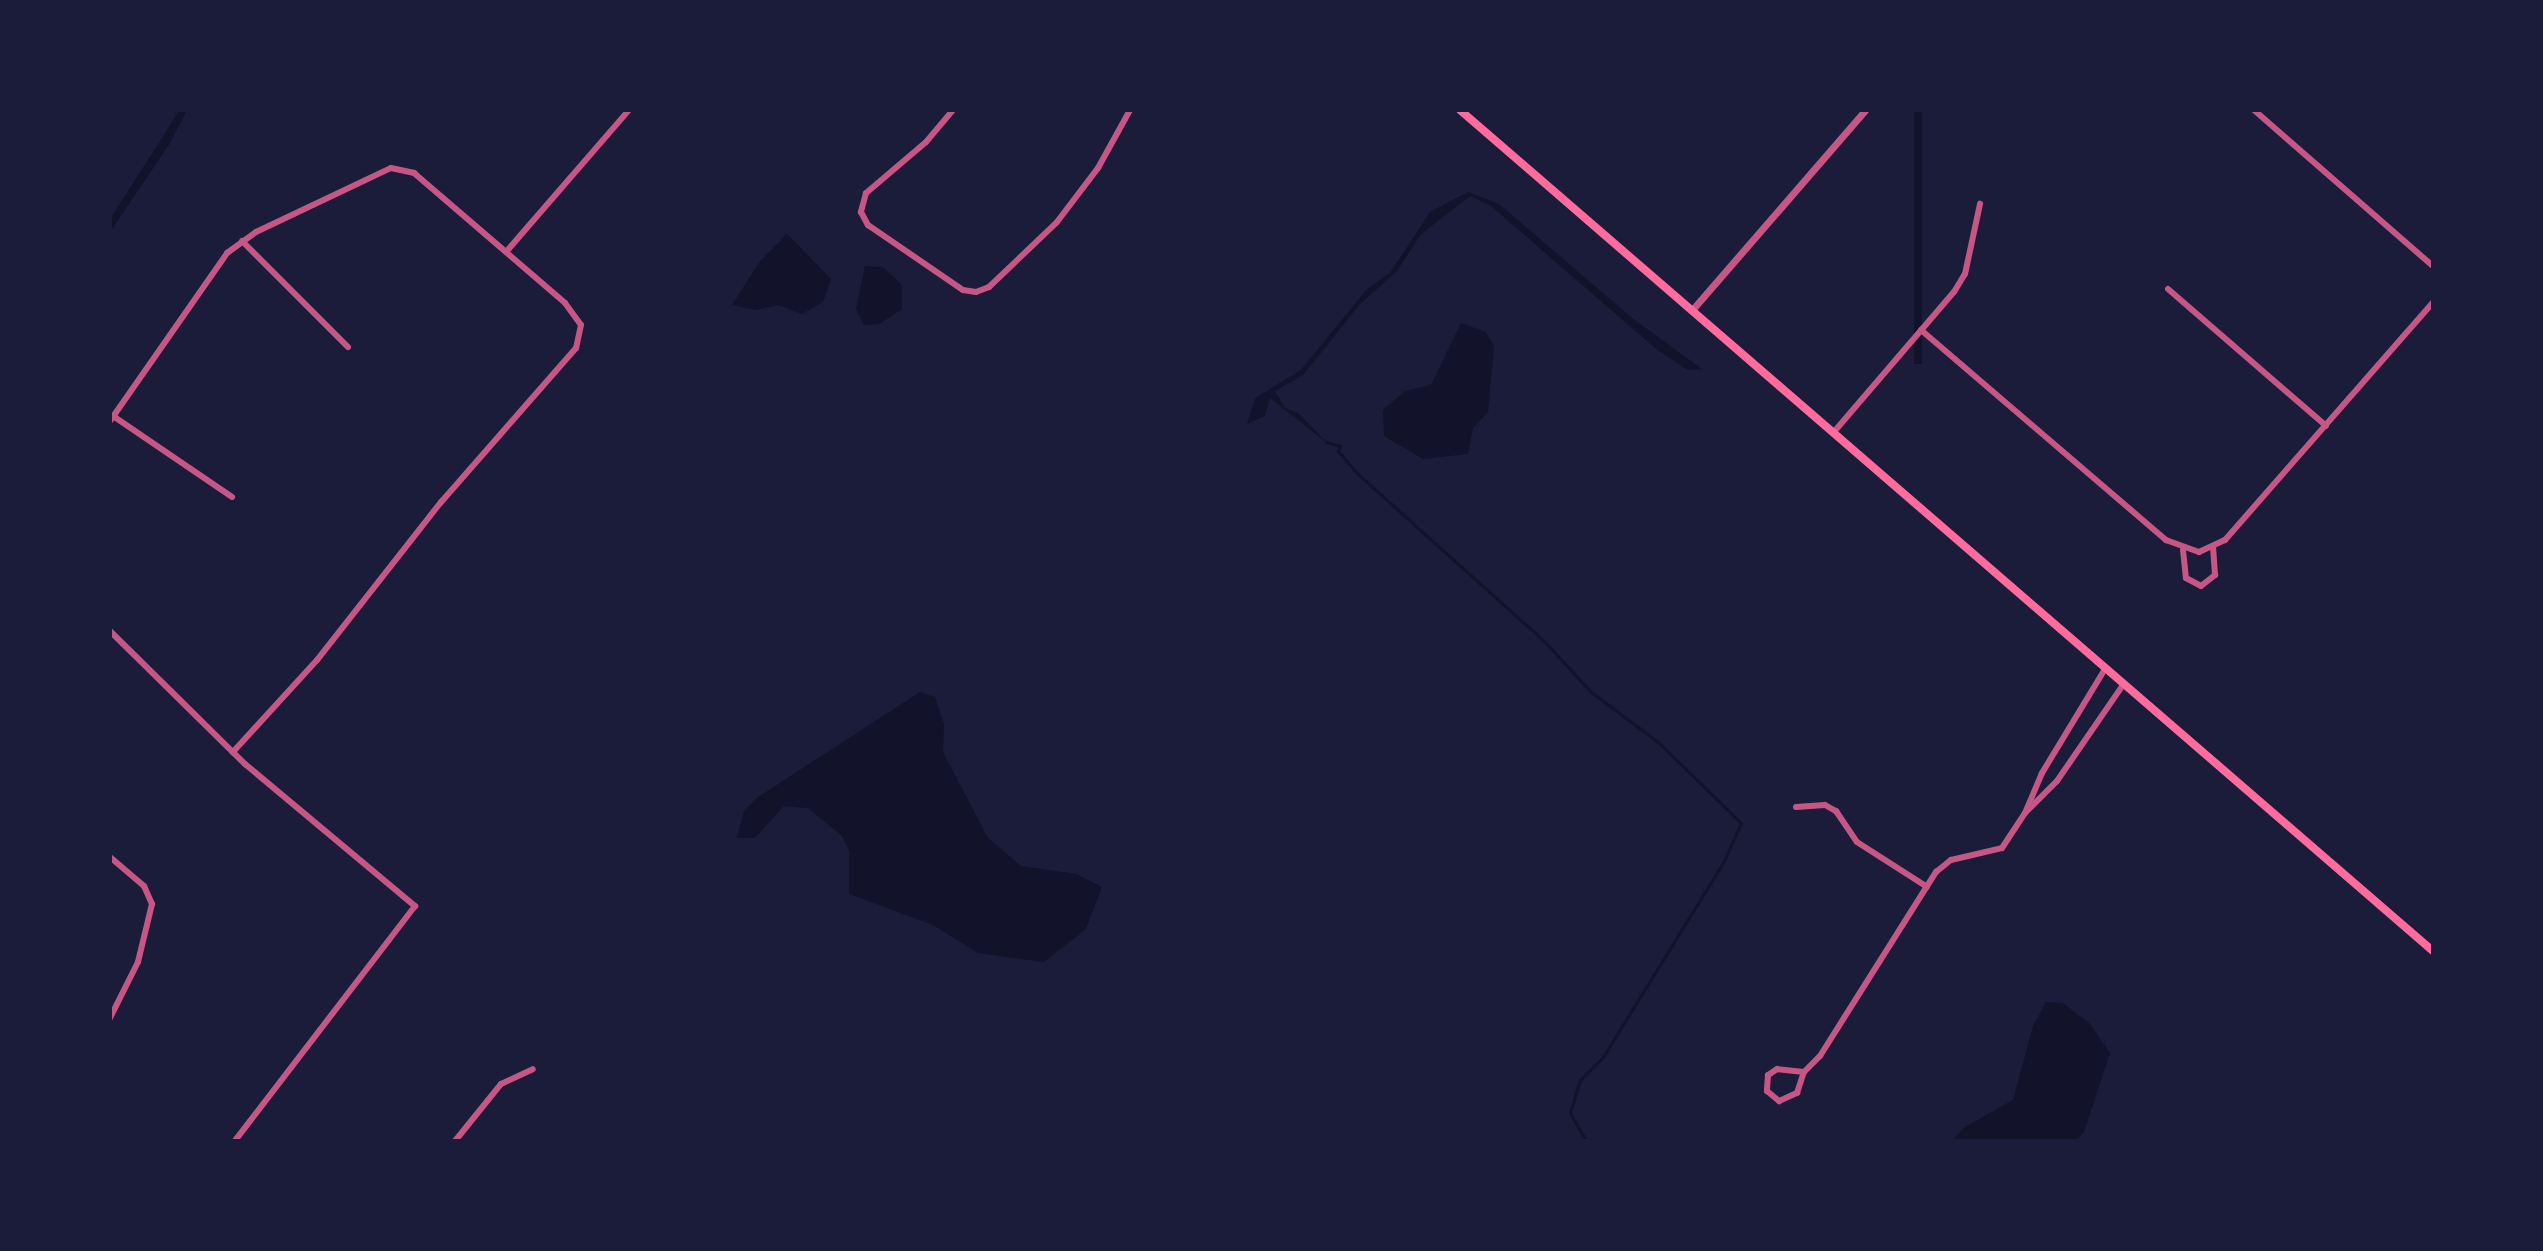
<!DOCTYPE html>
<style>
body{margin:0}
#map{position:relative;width:2543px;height:1251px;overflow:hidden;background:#1b1b3a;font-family:"Source Serif 4",serif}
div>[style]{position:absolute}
.water>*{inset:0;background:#12122b;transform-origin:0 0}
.stream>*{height:3px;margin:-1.5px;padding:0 1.5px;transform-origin:1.5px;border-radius:1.5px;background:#12122b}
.minor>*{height:6px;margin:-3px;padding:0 3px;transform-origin:3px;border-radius:3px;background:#c65784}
.tertiary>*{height:7px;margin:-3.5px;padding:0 3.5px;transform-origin:3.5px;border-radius:3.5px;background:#c65784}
.secondary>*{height:8px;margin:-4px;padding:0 4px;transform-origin:4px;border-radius:4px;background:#ff6b9d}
span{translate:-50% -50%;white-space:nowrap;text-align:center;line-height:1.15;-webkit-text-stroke:7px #1b1b3a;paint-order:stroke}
.frame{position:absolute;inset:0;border:112px solid #1b1b3a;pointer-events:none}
</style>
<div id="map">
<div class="water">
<i style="clip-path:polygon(180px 110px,187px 110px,170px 143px,110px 232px,112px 216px)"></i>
<i style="left:1914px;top:110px;width:8px;height:254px"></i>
<i style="clip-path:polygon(1468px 192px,1499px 204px,1632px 318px,1702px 369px,1688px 370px,1655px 348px,1491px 206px,1470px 196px,1421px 234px,1397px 271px,1360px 304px,1303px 375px,1275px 391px,1285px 408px,1298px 413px,1326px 442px,1270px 398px,1265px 416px,1247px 424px,1255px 398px,1301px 370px,1367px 289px,1390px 273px,1430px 212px)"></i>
<i style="clip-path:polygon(787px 234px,831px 279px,823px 302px,802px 314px,778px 305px,756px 310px,732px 305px,760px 261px)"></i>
<i style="clip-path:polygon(865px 266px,883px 267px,902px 285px,902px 309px,879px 324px,864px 325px,856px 309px)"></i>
<i style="clip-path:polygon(1461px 323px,1486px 332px,1494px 346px,1488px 412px,1473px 428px,1468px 454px,1423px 459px,1384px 436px,1383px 410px,1405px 391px,1431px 385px)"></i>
<i style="clip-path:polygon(920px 692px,935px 697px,944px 724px,943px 752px,988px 838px,1021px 866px,1076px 874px,1102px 887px,1086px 929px,1044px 962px,978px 953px,933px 925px,849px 894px,849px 851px,842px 836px,808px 808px,784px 806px,755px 838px,737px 838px,744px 811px,758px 797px)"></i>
<i style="clip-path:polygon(2046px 1002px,2063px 1003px,2090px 1024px,2110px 1053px,2084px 1132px,2076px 1141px,1952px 1141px,1965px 1127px,2013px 1100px,2033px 1026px)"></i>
</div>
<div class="stream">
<i style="left:1326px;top:442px;width:15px;rotate:16deg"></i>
<i style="left:1340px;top:446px;width:5px;rotate:112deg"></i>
<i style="left:1338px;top:451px;width:32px;rotate:49deg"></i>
<i style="left:1359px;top:475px;width:250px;rotate:41.9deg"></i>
<i style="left:1545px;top:642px;width:68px;rotate:47.4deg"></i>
<i style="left:1591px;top:692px;width:84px;rotate:36.7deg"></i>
<i style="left:1658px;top:742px;width:116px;rotate:44.3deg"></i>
<i style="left:1741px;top:823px;width:42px;rotate:114.1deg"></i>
<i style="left:1724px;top:861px;width:230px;rotate:121.7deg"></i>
<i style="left:1603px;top:1057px;width:33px;rotate:135deg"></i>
<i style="left:1580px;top:1080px;width:34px;rotate:107deg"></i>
<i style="left:1570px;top:1113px;width:32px;rotate:60deg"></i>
</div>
<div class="minor">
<i style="left:953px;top:110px;width:42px;rotate:130.2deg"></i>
<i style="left:926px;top:142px;width:79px;rotate:139.6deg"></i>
<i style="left:866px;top:193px;width:20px;rotate:105deg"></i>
<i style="left:861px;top:212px;width:15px;rotate:62deg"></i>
<i style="left:868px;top:225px;width:115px;rotate:34.4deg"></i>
<i style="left:963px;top:290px;width:13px;rotate:9deg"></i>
<i style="left:976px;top:292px;width:14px;rotate:-21deg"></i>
<i style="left:989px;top:287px;width:94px;rotate:-43.7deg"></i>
<i style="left:1057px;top:222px;width:68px;rotate:-52.8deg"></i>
<i style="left:1098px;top:168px;width:66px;rotate:-61.1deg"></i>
<i style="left:2254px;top:110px;width:237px;rotate:41.1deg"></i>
<i style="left:242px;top:241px;width:150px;rotate:45deg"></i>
<i style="left:506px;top:252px;width:188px;rotate:-49.1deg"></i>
<i style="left:2168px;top:289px;width:209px;rotate:40.9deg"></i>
<i style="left:1921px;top:330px;width:323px;rotate:40.6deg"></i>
<i style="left:2166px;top:540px;width:35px;rotate:20deg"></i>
<i style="left:2199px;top:552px;width:29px;rotate:-25deg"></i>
<i style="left:2225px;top:540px;width:316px;rotate:-48.8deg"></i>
<i style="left:113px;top:416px;width:144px;rotate:34.2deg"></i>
<i style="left:110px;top:421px;width:205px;rotate:-55.1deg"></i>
<i style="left:227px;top:253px;width:36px;rotate:-36deg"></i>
<i style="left:256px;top:232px;width:149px;rotate:-25.4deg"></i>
<i style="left:391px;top:168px;width:24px;rotate:12deg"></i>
<i style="left:414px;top:173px;width:199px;rotate:40.7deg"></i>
<i style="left:565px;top:303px;width:27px;rotate:54deg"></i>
<i style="left:581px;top:325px;width:24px;rotate:102deg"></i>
<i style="left:576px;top:348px;width:205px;rotate:131.2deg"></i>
<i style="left:441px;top:502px;width:201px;rotate:128.1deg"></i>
<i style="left:317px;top:660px;width:125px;rotate:132.4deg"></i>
<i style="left:1833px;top:433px;width:186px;rotate:-49.4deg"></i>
<i style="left:1954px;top:292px;width:21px;rotate:-59deg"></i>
<i style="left:1965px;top:274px;width:72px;rotate:-77.9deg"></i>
<i style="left:2183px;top:550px;width:28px;rotate:84deg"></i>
<i style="left:2186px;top:578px;width:17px;rotate:28deg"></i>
<i style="left:2201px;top:586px;width:18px;rotate:-38deg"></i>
<i style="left:2215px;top:575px;width:27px;rotate:-94deg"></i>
<i style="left:110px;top:631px;width:190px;rotate:44.6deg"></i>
<i style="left:245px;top:764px;width:222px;rotate:39.9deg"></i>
<i style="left:415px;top:906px;width:296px;rotate:127.5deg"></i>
<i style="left:2105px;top:669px;width:122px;rotate:121.2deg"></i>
<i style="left:2042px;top:773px;width:43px;rotate:113deg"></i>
<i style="left:2025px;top:813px;width:45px;rotate:-45deg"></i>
<i style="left:2057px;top:781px;width:116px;rotate:-55.5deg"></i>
<i style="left:1796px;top:807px;width:29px;rotate:-4deg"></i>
<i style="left:1825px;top:805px;width:13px;rotate:29deg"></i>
<i style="left:1836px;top:811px;width:37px;rotate:56deg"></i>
<i style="left:1857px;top:842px;width:83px;rotate:32.7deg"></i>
<i style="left:110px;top:857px;width:45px;rotate:40.5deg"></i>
<i style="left:144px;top:886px;width:20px;rotate:66deg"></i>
<i style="left:152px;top:904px;width:60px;rotate:103.6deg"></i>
<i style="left:138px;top:962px;width:63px;rotate:116.6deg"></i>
<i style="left:1804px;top:1072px;width:27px;rotate:-174deg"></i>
<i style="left:1777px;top:1069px;width:11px;rotate:146deg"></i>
<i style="left:1768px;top:1075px;width:16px;rotate:94deg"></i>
<i style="left:1767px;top:1091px;width:16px;rotate:40deg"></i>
<i style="left:1779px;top:1101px;width:20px;rotate:-24deg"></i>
<i style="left:1797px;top:1093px;width:22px;rotate:-72deg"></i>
<i style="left:1804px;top:1072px;width:23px;rotate:-45deg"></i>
<i style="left:1820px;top:1056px;width:218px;rotate:-57.8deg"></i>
<i style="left:1936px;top:872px;width:19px;rotate:-39deg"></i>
<i style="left:1951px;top:860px;width:52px;rotate:-13.2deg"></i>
<i style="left:2002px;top:848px;width:42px;rotate:-56.7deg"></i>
<i style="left:455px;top:1141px;width:73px;rotate:-51.1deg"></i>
<i style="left:501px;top:1084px;width:35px;rotate:-25deg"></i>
</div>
<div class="tertiary">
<i style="left:1692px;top:310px;width:264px;rotate:-49.1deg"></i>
</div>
<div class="secondary">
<i style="left:1460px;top:110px;width:1286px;rotate:40.84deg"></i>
</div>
<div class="frame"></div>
</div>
